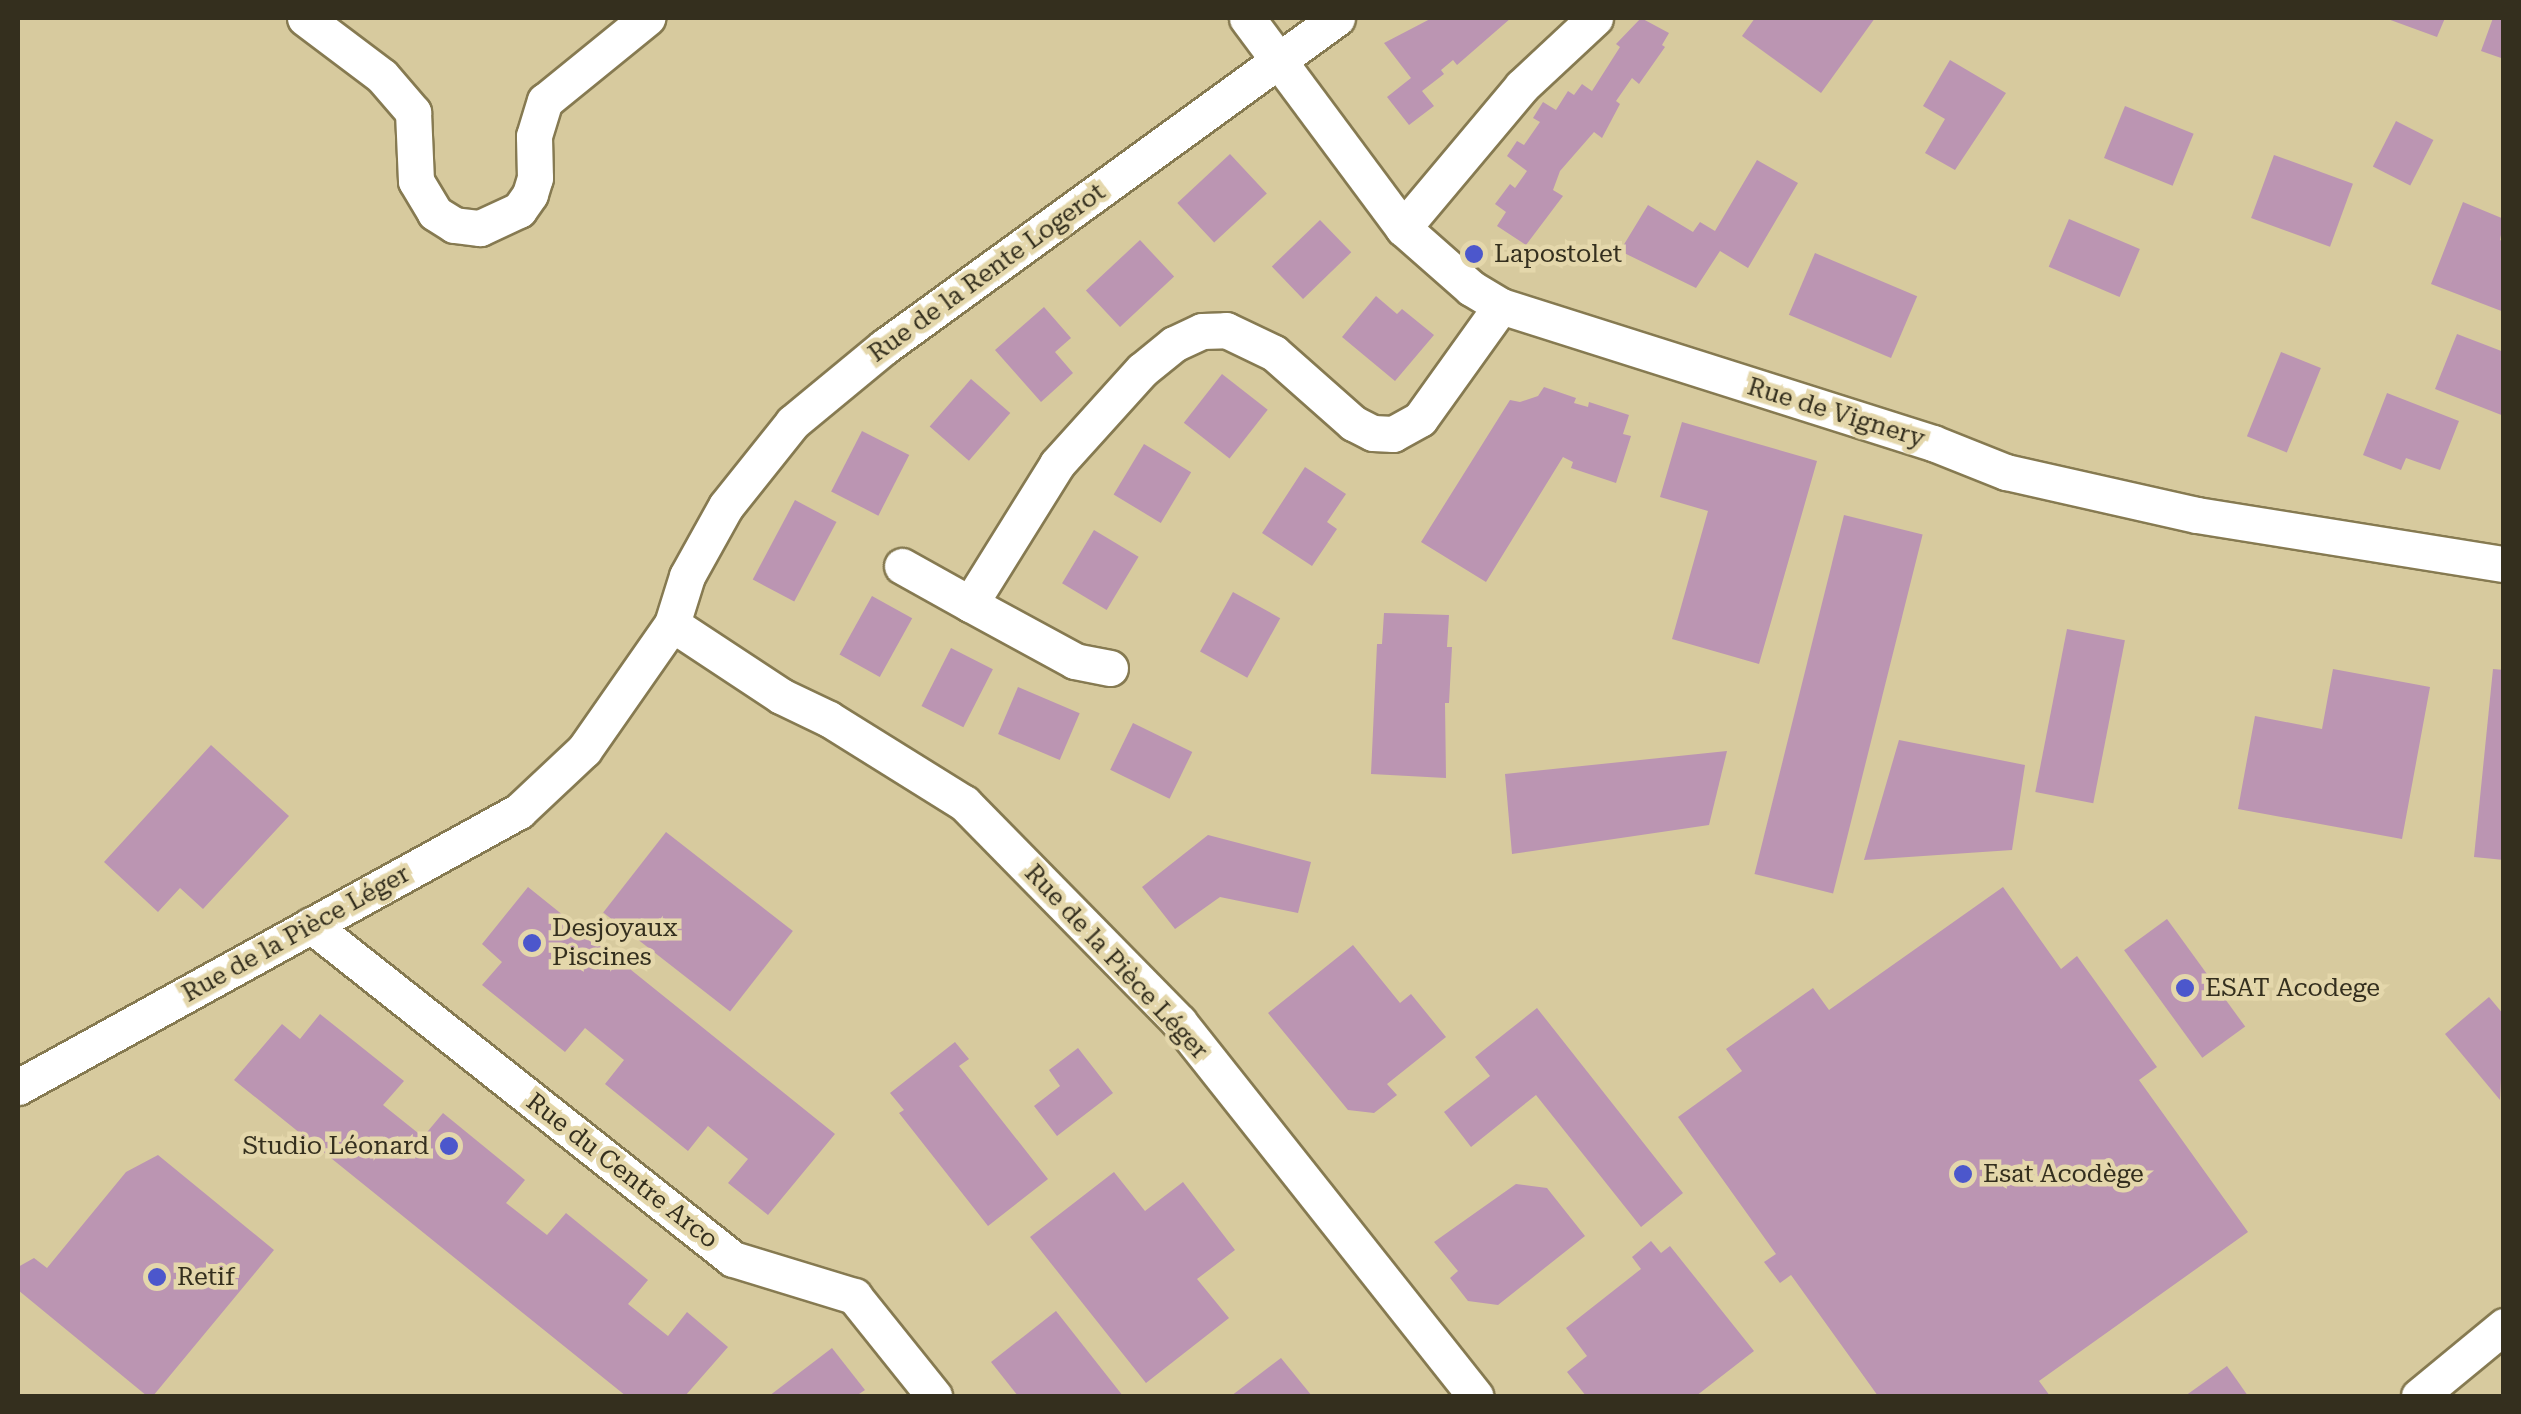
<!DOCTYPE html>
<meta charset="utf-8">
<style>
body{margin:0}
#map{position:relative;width:2521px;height:1414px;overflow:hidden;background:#d7ca9e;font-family:"Roboto Serif",serif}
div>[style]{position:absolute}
.building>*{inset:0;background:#bb95b2;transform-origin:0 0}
.roads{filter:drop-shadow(2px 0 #867a51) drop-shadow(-2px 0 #867a51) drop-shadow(0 2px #867a51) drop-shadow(0 -2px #867a51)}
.minor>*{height:35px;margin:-17.5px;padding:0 17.5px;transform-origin:17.5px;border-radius:17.5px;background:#fff}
.dots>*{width:28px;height:28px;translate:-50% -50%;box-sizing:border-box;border:5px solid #e4d7ab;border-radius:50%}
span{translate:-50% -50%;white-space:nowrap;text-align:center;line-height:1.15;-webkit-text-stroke:9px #e4d7ab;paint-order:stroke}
.poi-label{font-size:25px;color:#342f1e}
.left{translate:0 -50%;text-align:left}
.right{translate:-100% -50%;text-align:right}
.street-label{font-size:25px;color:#342f1e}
.frame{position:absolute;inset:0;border:20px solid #342f1e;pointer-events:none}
</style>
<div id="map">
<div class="building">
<i style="clip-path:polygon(1432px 18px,1511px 18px,1457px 65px,1453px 60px,1441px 70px,1444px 74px,1422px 91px,1434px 106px,1409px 125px,1387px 97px,1411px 78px,1384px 43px)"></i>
<i style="clip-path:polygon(1641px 18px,1669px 33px,1662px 45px,1665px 47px,1639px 84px,1632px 78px,1616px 101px,1620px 104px,1602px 138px,1594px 132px,1560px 171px,1553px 190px,1563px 196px,1526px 245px,1497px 226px,1506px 212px,1495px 204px,1510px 184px,1515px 188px,1527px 171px,1507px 156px,1517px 141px,1524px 145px,1540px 122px,1533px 118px,1543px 102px,1556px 110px,1568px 91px,1574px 95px,1582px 84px,1592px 91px,1620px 47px,1616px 44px)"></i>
<i style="clip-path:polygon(1755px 18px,1875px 18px,1821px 93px,1742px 36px)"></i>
<i style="clip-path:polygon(2385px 18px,2445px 18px,2437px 37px)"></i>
<i style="clip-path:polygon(2493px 18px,2504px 18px,2504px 59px,2481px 51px)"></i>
<i style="clip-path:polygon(1950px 60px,2006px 93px,1955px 170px,1925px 153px,1945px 119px,1923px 106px)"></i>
<i style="left:2125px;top:106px;width:74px;height:56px;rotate:22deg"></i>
<i style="left:2396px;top:121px;width:42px;height:51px;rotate:27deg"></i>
<i style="left:1230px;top:154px;width:54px;height:72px;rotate:47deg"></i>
<i style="left:2274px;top:155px;width:84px;height:67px;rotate:20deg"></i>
<i style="clip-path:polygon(1757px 160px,1798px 183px,1748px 268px,1720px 251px,1696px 288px,1620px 251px,1648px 205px,1693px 232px,1700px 222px,1715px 231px)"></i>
<i style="clip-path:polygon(2463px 202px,2504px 219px,2500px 240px,2504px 242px,2504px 312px,2431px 284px)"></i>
<i style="left:2069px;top:219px;width:77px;height:52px;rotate:23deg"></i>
<i style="left:1320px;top:220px;width:45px;height:67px;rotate:46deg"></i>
<i style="left:1140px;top:240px;width:50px;height:74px;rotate:47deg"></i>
<i style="left:1815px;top:253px;width:111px;height:67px;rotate:23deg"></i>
<i style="clip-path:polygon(1376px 296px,1397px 314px,1402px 309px,1434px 335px,1395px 381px,1342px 337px)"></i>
<i style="clip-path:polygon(1044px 307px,1071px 338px,1055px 352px,1073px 373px,1041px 402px,995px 350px)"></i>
<i style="clip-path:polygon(2457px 334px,2504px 352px,2504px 416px,2435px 389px)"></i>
<i style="left:2281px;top:352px;width:43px;height:91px;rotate:22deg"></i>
<i style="left:1222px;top:374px;width:58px;height:62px;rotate:38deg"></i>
<i style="left:971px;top:379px;width:52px;height:63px;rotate:41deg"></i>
<i style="clip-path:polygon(1544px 387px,1576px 398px,1574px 403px,1588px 407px,1589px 402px,1629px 415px,1623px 434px,1631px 436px,1616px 483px,1571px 468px,1573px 462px,1563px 457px,1486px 582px,1421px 542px,1510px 400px,1520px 402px,1538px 396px)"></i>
<i style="clip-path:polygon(2387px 393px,2459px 421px,2440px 470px,2406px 458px,2401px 470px,2363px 455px)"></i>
<i style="clip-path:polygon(1682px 422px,1817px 461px,1759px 664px,1672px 639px,1708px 511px,1660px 497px)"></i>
<i style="left:862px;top:431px;width:53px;height:68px;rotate:27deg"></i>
<i style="left:1144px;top:444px;width:55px;height:59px;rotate:31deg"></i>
<i style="clip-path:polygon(1305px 467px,1346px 494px,1327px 522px,1337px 529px,1312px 566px,1262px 533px)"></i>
<i style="left:795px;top:500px;width:47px;height:90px;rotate:28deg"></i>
<i style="left:1844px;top:515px;width:81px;height:370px;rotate:14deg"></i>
<i style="left:1094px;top:530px;width:52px;height:62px;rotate:31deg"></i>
<i style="left:1233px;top:592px;width:54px;height:68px;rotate:29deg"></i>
<i style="left:872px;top:596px;width:46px;height:67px;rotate:29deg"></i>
<i style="clip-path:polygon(1384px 613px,1449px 615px,1447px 647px,1452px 647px,1449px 703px,1445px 703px,1446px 778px,1371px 774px,1377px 644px,1382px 644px)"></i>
<i style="left:2067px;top:629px;width:59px;height:166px;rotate:11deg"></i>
<i style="left:951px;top:648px;width:47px;height:65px;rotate:27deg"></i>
<i style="clip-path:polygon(2333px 669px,2430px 687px,2402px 839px,2238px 809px,2255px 716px,2322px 729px)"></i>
<i style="clip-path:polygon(2493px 669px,2504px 670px,2504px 860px,2474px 857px)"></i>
<i style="left:1018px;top:687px;width:67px;height:51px;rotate:23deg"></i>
<i style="left:1133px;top:723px;width:66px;height:52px;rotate:26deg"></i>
<i style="clip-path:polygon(1899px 740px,2025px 765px,2012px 850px,1864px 860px)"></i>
<i style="clip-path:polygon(211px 745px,289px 816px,203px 909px,180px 888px,158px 912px,104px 862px)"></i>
<i style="clip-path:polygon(1727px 751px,1709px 825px,1512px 854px,1505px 774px)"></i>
<i style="left:666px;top:832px;width:161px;height:102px;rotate:38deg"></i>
<i style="clip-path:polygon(1208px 835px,1311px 862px,1298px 913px,1220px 897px,1175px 929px,1142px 887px)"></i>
<i style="clip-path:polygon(528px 887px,835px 1134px,768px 1215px,728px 1183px,748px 1159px,708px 1126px,688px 1151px,605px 1084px,624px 1060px,585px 1028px,565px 1052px,482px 985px,502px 962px,482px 944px)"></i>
<i style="clip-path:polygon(2003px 887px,2061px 969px,2077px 956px,2157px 1067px,2139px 1080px,2248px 1232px,2039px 1381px,2050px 1396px,1878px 1396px,1791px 1275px,1780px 1283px,1764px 1262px,1776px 1254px,1678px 1117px,1742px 1071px,1726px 1049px,1813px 988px,1829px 1010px)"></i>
<i style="left:2167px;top:919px;width:133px;height:53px;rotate:54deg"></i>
<i style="clip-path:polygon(1353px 945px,1400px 1003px,1411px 994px,1446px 1037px,1387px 1084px,1397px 1095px,1374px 1113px,1348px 1110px,1268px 1013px)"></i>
<i style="clip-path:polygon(2489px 997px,2504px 1015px,2500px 1100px,2445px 1034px)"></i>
<i style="clip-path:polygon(1537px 1008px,1683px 1193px,1641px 1227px,1536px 1095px,1471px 1147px,1444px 1112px,1490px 1076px,1475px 1057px)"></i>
<i style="clip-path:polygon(320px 1014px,404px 1081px,383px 1105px,423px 1137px,443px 1113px,525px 1180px,506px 1203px,547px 1235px,566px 1213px,648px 1280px,628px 1304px,668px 1336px,687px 1312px,728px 1347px,685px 1396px,626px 1396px,234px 1080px,282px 1024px,300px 1039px)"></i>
<i style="clip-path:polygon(955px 1042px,969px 1059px,959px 1066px,1048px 1179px,988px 1226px,899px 1113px,904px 1110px,890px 1093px)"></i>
<i style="clip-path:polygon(1078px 1048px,1113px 1093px,1057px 1136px,1034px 1106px,1060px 1086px,1049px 1070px)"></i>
<i style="clip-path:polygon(158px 1155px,274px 1250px,153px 1396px,147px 1396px,18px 1290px,18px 1267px,34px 1258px,47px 1268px,126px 1172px)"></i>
<i style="clip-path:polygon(1114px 1172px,1145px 1211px,1183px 1182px,1235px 1250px,1197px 1279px,1229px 1318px,1146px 1383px,1030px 1237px)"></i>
<i style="clip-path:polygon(1516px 1184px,1547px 1188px,1585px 1236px,1498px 1305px,1468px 1301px,1450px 1278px,1458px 1271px,1434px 1242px)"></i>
<i style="clip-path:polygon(1651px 1241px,1661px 1253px,1670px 1246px,1754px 1351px,1696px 1396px,1586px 1396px,1567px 1372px,1587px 1356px,1566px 1328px,1641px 1269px,1632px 1257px)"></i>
<i style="clip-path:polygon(1056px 1311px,1123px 1396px,1018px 1396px,991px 1362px)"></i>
<i style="clip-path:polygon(832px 1348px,865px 1390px,856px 1396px,769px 1396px)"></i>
<i style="clip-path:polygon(1281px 1358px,1312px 1396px,1231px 1396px)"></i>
<i style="clip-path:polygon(2227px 1366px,2248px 1396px,2185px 1396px)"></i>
</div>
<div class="roads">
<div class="minor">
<i style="left:305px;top:18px;width:96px;rotate:37deg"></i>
<i style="left:382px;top:76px;width:48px;rotate:49.3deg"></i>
<i style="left:413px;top:112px;width:69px;rotate:87.5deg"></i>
<i style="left:416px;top:181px;width:37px;rotate:59deg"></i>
<i style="left:435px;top:213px;width:22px;rotate:32deg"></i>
<i style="left:454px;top:225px;width:26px;rotate:7deg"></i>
<i style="left:480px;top:228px;width:43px;rotate:-24.8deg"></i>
<i style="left:519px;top:210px;width:19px;rotate:-55deg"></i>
<i style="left:530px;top:194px;width:17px;rotate:-73deg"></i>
<i style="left:535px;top:178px;width:42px;rotate:-91.4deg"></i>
<i style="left:534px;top:136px;width:37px;rotate:-73deg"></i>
<i style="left:545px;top:101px;width:132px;rotate:-39.1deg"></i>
<i style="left:1247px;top:18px;width:262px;rotate:53.4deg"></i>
<i style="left:1403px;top:228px;width:91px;rotate:41.4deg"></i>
<i style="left:1471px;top:288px;width:35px;rotate:31deg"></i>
<i style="left:1501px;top:306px;width:453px;rotate:17.6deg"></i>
<i style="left:1933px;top:443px;width:79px;rotate:21.7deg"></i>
<i style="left:2006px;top:472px;width:196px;rotate:12.7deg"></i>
<i style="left:2197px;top:515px;width:311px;rotate:9.1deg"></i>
<i style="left:1403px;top:228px;width:185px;rotate:-50deg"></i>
<i style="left:1522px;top:86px;width:100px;rotate:-43deg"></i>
<i style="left:902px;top:566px;width:78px;rotate:29.2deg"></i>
<i style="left:672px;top:624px;width:131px;rotate:33.4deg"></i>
<i style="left:781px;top:696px;width:53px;rotate:25.6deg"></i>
<i style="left:829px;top:719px;width:159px;rotate:31.9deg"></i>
<i style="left:964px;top:803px;width:307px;rotate:45.5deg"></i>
<i style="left:1179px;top:1022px;width:477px;rotate:51.6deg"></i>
<i style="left:1110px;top:668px;width:36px;rotate:-169deg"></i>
<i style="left:1075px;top:661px;width:119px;rotate:-151.5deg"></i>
<i style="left:970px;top:604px;width:165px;rotate:-58.1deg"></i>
<i style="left:1057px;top:464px;width:127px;rotate:-47.9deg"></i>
<i style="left:1142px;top:370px;width:41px;rotate:-39.1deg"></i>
<i style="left:1174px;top:344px;width:31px;rotate:-25deg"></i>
<i style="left:1202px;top:331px;width:24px;rotate:-2deg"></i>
<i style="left:1226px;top:330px;width:53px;rotate:25.6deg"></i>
<i style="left:1274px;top:353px;width:106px;rotate:41.5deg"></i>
<i style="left:1353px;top:423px;width:22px;rotate:27deg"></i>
<i style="left:1373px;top:433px;width:20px;rotate:3deg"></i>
<i style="left:1393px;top:434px;width:31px;rotate:-29deg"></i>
<i style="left:1420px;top:419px;width:139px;rotate:-54.4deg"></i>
<i style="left:311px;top:925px;width:538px;rotate:38.36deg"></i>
<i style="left:733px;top:1259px;width:127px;rotate:17deg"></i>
<i style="left:854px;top:1296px;width:128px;rotate:51.3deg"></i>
<i style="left:18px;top:1087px;width:572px;rotate:-28.85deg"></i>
<i style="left:519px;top:811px;width:89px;rotate:-43.2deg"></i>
<i style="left:584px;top:750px;width:154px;rotate:-55.1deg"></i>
<i style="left:672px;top:624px;width:50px;rotate:-72.6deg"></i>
<i style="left:687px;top:576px;width:80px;rotate:-60.9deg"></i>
<i style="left:726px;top:506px;width:107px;rotate:-51.4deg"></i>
<i style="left:793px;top:422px;width:118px;rotate:-39.5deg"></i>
<i style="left:884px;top:347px;width:560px;rotate:-35.99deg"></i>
<i style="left:2419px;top:1396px;width:110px;rotate:-39.5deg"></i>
</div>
</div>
<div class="dots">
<i style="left:1474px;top:254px;background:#4c57cc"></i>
<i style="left:532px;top:943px;background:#4c57cc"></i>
<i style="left:2185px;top:988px;background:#4c57cc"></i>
<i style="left:449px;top:1146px;background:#4c57cc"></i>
<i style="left:1963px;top:1174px;background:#4c57cc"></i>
<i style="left:157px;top:1277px;background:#4c57cc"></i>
</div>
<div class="poi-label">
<span class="left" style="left:1494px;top:254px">Lapostolet</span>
<span class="left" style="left:552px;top:943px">Desjoyaux<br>Piscines</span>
<span class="left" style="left:2205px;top:988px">ESAT Acodege</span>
<span class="right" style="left:429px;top:1146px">Studio Léonard</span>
<span class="left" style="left:1983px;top:1174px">Esat Acodège</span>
<span class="left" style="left:177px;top:1277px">Retif</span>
</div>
<div class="street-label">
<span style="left:987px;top:273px;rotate:-36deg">Rue de la Rente Logerot</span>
<span style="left:1836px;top:413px;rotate:17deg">Rue de Vignery</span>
<span style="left:296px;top:934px;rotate:-29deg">Rue de la Pièce Léger</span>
<span style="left:1116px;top:962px;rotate:47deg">Rue de la Pièce Léger</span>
<span style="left:622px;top:1171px;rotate:38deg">Rue du Centre Arco</span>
</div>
<div class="frame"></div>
</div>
